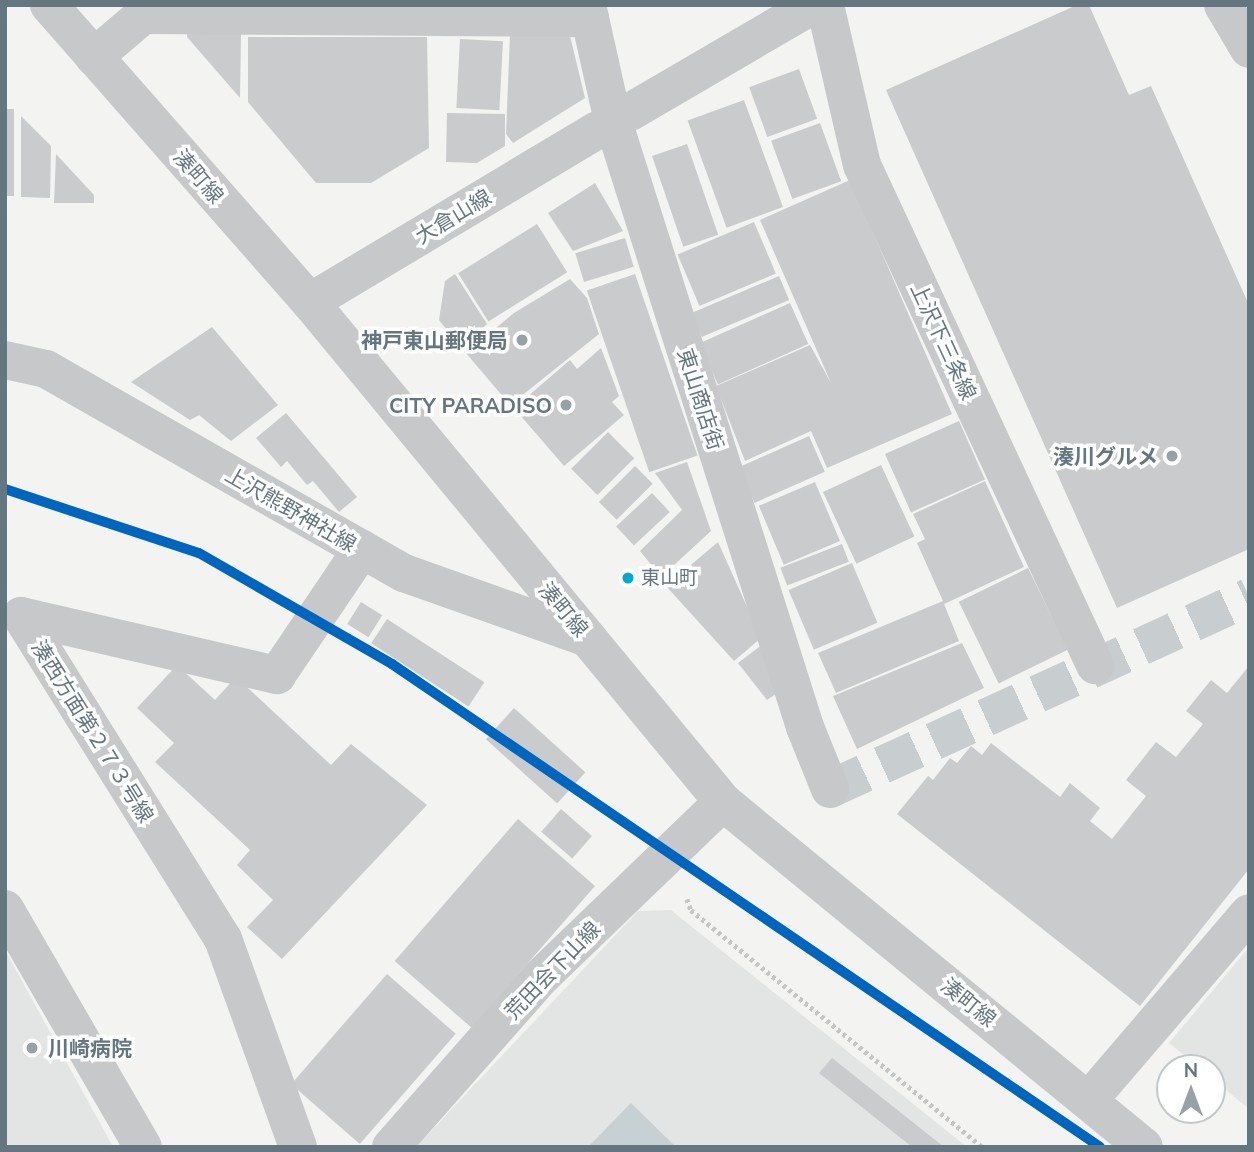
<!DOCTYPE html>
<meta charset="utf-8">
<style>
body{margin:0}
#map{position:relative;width:1254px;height:1152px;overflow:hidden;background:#f3f3f1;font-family:Mulish,"Noto Sans JP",sans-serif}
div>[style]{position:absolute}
.built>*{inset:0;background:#e3e5e4}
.water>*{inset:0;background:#c7d0d2}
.building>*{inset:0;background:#cacbcc;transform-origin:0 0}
.minor-tunnel>*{height:38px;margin-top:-19px;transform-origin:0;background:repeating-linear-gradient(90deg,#c8cecf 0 38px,transparent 0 57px)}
.path>*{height:4.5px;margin-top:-2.25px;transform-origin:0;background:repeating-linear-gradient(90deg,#c5c6c6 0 3.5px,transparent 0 7px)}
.minor>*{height:38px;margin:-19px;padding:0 19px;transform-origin:19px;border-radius:19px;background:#c7c8c9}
.rail-1>*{height:10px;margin:-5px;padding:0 5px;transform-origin:5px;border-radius:5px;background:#0065bd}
.dots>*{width:19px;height:19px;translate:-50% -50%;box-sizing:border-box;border:4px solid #fff;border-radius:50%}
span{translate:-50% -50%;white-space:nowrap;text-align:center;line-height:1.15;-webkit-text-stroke:7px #fff;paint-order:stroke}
.bus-label{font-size:19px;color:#647680}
.left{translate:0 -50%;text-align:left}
.street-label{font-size:21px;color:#647680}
.poi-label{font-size:21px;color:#647680;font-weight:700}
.right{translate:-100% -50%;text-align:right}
.frame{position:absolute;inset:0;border:7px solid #647680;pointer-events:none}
.north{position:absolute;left:1156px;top:1054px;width:70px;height:70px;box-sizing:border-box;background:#fff;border:2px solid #c1c8cc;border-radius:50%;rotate:0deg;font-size:19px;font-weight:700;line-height:28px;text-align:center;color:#647680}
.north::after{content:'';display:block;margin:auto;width:24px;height:32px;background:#96a2a8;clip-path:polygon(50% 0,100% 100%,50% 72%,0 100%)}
</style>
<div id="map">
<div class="built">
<i style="clip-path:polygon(671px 910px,967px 1147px,416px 1147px,638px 911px)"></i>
<i style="clip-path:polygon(1249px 947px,1249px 1109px,1212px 1078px,1212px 1068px,1200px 1068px,1169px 1043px)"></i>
<i style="clip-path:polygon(5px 950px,113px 1147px,5px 1147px)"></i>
</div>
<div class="water">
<i style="clip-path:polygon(631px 1103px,676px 1147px,588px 1147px)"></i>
</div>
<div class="building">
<i style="clip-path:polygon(1077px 5px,1089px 5px,1129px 95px,1151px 86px,1249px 305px,1249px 549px,1117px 608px,886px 90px)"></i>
<i style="clip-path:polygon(187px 32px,241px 34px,240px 98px,187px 37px)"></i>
<i style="clip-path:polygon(510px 34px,570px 36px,585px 98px,513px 143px,506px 134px)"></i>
<i style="clip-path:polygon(248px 37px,427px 37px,429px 148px,371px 183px,316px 183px,248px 102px)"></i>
<i style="left:460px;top:39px;width:43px;height:69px;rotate:3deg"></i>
<i style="left:799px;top:69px;width:53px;height:53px;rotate:70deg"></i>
<i style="left:744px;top:100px;width:114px;height:60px;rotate:70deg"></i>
<i style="left:5px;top:109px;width:9px;height:87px"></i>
<i style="clip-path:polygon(447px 113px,505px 114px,505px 146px,477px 163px,446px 162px)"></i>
<i style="clip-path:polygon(21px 116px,51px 146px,50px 198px,21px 197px)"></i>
<i style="left:820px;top:123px;width:62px;height:52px;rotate:70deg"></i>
<i style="left:687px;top:144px;width:96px;height:37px;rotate:71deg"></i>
<i style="clip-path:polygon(56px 154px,94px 195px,94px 203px,54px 203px)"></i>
<i style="clip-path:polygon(850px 180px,952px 414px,827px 468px,811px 431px,745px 461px,716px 386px,810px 345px,831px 383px,760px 220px)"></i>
<i style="clip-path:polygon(595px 183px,623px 231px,573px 251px,548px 213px)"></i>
<i style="left:754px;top:222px;width:56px;height:83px;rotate:67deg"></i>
<i style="left:537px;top:224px;width:57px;height:93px;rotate:58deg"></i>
<i style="left:625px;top:238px;width:30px;height:52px;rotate:73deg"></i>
<i style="clip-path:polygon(455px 274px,487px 324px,461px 348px,439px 320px,445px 281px)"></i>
<i style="left:635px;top:274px;width:192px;height:51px;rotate:71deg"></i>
<i style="left:779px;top:276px;width:26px;height:95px;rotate:67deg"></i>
<i style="clip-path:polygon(570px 279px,587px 298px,599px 334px,510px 405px,466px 353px,514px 313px)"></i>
<i style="left:790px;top:303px;width:45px;height:99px;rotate:66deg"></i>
<i style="clip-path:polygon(212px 327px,278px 405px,231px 441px,199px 415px,190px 420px,131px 382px)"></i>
<i style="clip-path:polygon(601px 348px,619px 396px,612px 402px,624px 415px,564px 466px,514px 408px,570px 360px,577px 369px)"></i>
<i style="clip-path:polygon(286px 413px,357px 497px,339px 512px,313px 481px,307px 485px,287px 461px,281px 467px,256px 438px)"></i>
<i style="left:959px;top:421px;width:64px;height:81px;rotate:66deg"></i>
<i style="left:608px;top:432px;width:37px;height:52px;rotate:45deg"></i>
<i style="left:809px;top:436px;width:39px;height:77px;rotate:66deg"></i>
<i style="clip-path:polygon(687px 462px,711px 531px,661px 577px,640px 551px,682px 510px,655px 473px)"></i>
<i style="left:881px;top:465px;width:79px;height:64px;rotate:65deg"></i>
<i style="left:635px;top:466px;width:25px;height:51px;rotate:45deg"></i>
<i style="clip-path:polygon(985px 481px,1024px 567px,944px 604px,959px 641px,836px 693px,818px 653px,943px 601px,917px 543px,925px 539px,913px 514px)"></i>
<i style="left:815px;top:482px;width:64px;height:61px;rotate:67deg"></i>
<i style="left:652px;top:493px;width:26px;height:49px;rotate:47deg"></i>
<i style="clip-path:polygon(718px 542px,761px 638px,734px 661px,666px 586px)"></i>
<i style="left:842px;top:544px;width:19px;height:66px;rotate:69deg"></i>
<i style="left:852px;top:563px;width:65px;height:69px;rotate:67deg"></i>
<i style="left:1028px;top:568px;width:91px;height:77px;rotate:64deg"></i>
<i style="left:361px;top:602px;width:25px;height:26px;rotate:32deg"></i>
<i style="left:387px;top:619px;width:116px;height:29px;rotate:33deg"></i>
<i style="clip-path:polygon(962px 643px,984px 688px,857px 749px,833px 696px)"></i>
<i style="clip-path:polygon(763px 644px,783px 689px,767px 700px,738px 663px)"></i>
<i style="clip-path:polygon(177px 665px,215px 700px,236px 677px,331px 765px,351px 744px,427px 805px,282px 959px,247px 927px,273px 900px,237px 865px,250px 850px,155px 762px,174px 743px,137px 708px)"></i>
<i style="clip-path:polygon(1249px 666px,1249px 869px,1140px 1006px,897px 814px,928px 776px,933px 780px,950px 758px,957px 763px,971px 746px,982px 755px,991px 743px,1060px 797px,1070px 783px,1100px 808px,1090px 821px,1112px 839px,1146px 796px,1126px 780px,1156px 742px,1176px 757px,1203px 724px,1186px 711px,1211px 680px,1227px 693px)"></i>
<i style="left:514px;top:708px;width:96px;height:42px;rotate:42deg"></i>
<i style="left:561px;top:809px;width:41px;height:30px;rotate:41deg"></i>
<i style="left:518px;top:819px;width:102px;height:188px;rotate:41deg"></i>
<i style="left:387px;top:974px;width:91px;height:146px;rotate:41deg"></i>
<i style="clip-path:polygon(832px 1058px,944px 1147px,912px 1147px,819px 1073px)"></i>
</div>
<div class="minor-tunnel">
<i style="left:830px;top:789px;width:461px;rotate:-24.6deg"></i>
</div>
<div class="path">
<i style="left:687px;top:899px;width:12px;rotate:70deg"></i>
<i style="left:691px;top:910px;width:376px;rotate:39.1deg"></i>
</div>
<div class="minor">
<i style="left:49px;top:5px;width:395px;rotate:48.7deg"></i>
<i style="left:310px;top:302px;width:649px;rotate:50.44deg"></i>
<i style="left:723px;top:802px;width:544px;rotate:39.33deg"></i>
<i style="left:587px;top:5px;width:119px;rotate:77.4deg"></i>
<i style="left:613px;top:121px;width:636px;rotate:72.42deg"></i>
<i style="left:805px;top:727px;width:67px;rotate:68deg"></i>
<i style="left:825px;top:5px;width:164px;rotate:77deg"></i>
<i style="left:862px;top:165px;width:552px;rotate:65.01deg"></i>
<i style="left:1223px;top:5px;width:51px;rotate:59.4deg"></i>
<i style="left:142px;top:15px;width:448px;rotate:0.4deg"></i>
<i style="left:94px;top:57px;width:63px;rotate:-40.5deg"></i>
<i style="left:142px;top:16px;width:11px;rotate:-90deg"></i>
<i style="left:630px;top:112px;width:212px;rotate:-30.3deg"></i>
<i style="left:310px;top:302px;width:335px;rotate:-30.9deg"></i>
<i style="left:5px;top:360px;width:42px;rotate:12.4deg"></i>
<i style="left:46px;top:369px;width:412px;rotate:29.7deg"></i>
<i style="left:404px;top:573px;width:195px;rotate:19.5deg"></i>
<i style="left:5px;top:909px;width:275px;rotate:59.9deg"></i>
<i style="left:1089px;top:1100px;width:246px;rotate:-49.4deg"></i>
<i style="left:298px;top:1147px;width:221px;rotate:-109.8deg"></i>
<i style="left:223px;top:939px;width:381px;rotate:-122deg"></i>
<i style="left:21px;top:616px;width:263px;rotate:13deg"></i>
<i style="left:277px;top:675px;width:152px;rotate:-56deg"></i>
<i style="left:391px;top:1147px;width:227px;rotate:-48.6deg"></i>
<i style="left:541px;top:977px;width:252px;rotate:-43.9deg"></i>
</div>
<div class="rail-1">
<i style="left:5px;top:489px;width:204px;rotate:18.3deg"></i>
<i style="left:199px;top:553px;width:223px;rotate:29.9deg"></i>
<i style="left:392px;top:664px;width:857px;rotate:34.3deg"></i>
</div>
<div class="dots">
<i style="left:522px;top:340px;background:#96a2a8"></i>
<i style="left:566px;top:405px;background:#96a2a8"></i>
<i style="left:1172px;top:456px;background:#96a2a8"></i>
<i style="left:628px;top:578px;background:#00a9ce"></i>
<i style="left:32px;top:1048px;background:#96a2a8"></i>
</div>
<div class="bus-label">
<span class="left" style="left:641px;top:578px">東山町</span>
</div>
<div class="street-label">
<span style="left:199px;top:176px;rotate:49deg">湊町線</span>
<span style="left:453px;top:216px;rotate:-31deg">大倉山線</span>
<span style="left:944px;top:341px;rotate:65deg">上沢下三条線</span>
<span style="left:701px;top:399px;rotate:72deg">東山商店街</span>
<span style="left:291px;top:509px;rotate:30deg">上沢熊野神社線</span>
<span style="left:564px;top:609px;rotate:50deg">湊町線</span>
<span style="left:93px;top:731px;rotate:58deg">湊西方面第２７３号線</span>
<span style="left:552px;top:970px;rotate:-46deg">荒田会下山線</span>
<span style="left:969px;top:1002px;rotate:39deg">湊町線</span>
</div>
<div class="poi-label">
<span class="right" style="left:508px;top:340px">神戸東山郵便局</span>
<span class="right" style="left:552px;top:405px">CITY PARADISO</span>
<span class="right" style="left:1158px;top:456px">湊川グルメ</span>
<span class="left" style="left:48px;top:1048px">川崎病院</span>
</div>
<div class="frame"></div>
<div class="north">N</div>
</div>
